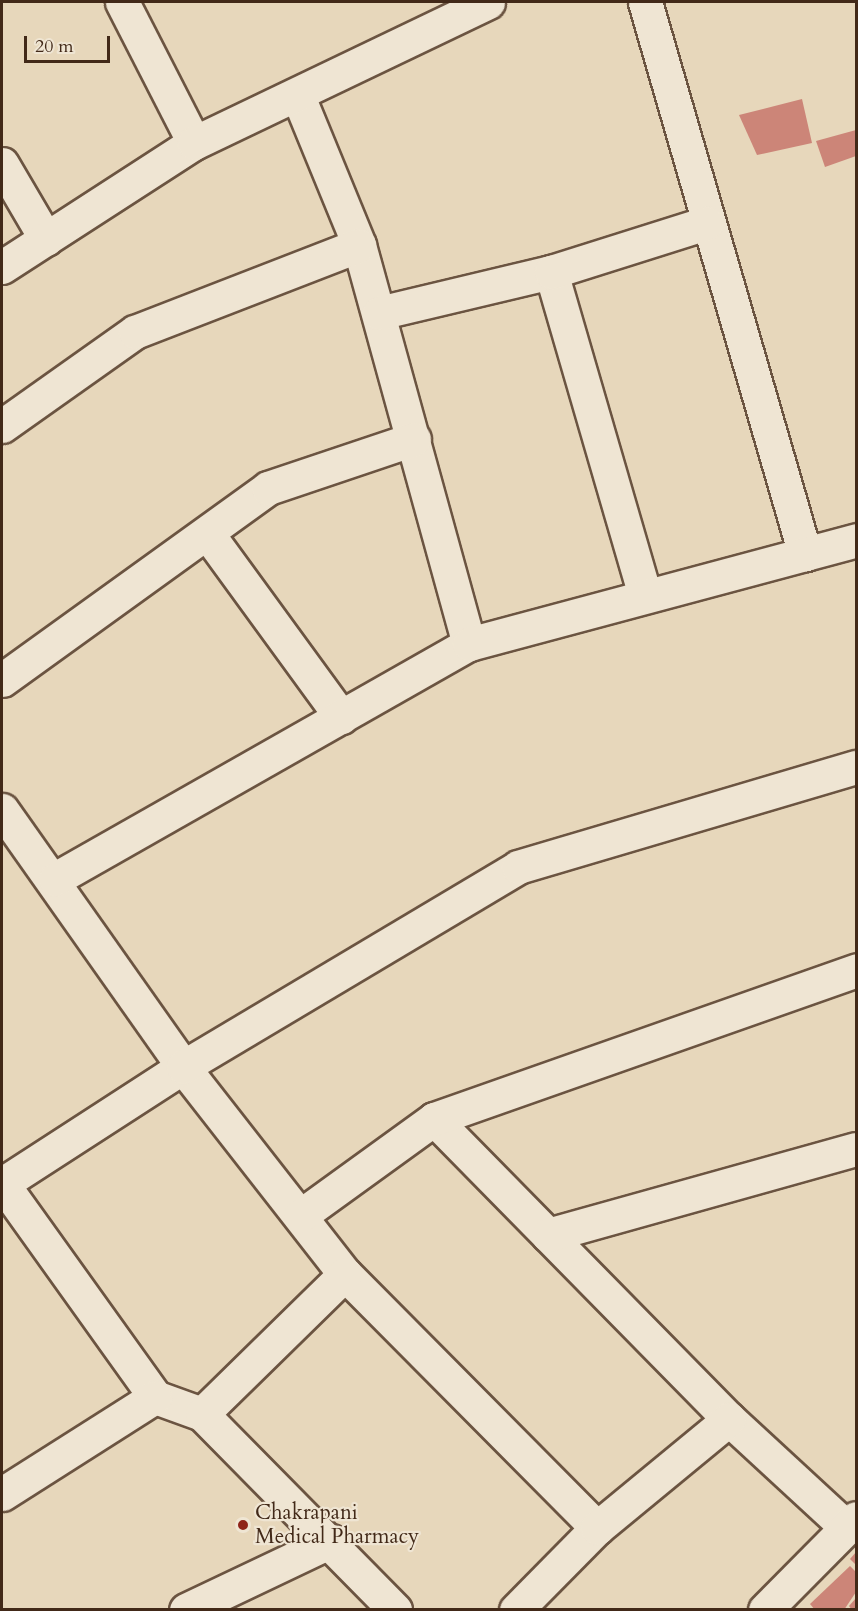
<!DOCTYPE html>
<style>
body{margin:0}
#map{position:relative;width:858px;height:1611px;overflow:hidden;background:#e7d7bb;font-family:Cardo,serif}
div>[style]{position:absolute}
.building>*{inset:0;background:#cc8578}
.roads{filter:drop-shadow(2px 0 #6b5441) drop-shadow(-2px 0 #6b5441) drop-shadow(0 2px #6b5441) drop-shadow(0 -2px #6b5441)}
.minor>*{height:33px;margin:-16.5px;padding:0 16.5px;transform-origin:16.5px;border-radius:16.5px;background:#efe5d3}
.dots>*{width:16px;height:16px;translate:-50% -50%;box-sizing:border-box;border:3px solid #efe5d3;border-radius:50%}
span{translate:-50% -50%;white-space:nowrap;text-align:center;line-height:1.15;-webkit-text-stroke:4.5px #efe5d3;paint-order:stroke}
.poi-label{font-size:21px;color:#422918}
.left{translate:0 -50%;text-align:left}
.frame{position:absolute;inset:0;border:3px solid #422918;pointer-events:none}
.scale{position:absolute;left:24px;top:36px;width:86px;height:27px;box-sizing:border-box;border:3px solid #422918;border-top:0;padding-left:8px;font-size:18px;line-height:21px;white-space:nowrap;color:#422918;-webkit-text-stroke:4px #efe5d3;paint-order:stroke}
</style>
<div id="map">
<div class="building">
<i style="clip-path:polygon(802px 99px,812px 143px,757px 155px,739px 115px)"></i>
<i style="clip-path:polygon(856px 130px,856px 156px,825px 167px,816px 141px)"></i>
<i style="clip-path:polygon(856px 1552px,856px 1565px,850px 1559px)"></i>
<i style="clip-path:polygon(850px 1566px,856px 1572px,856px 1592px,844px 1610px,815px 1610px,810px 1604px)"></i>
<i style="clip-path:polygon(856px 1598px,856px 1610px,852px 1610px,849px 1606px)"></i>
</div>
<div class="roads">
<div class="minor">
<i style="left:122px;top:2px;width:158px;rotate:62.9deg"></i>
<i style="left:645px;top:2px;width:575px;rotate:73.84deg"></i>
<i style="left:298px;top:96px;width:161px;rotate:67.7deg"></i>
<i style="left:359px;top:245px;width:414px;rotate:74.6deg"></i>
<i style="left:2px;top:164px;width:87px;rotate:59.6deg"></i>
<i style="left:2px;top:267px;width:229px;rotate:-32.9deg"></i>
<i style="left:194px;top:143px;width:326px;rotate:-25.6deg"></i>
<i style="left:551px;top:272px;width:334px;rotate:73.8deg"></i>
<i style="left:379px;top:313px;width:177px;rotate:-13.4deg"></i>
<i style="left:551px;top:272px;width:163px;rotate:-17.5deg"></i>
<i style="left:2px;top:426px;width:163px;rotate:-35.3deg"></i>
<i style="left:135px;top:332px;width:240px;rotate:-21.2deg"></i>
<i style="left:207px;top:533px;width:228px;rotate:53.9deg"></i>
<i style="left:2px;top:680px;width:328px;rotate:-35.8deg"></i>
<i style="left:268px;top:488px;width:154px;rotate:-18.6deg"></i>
<i style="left:2px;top:810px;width:314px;rotate:54.8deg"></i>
<i style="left:183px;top:1067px;width:263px;rotate:52deg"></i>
<i style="left:345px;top:1274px;width:358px;rotate:45.2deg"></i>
<i style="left:55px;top:879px;width:476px;rotate:-29.6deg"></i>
<i style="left:469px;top:644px;width:401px;rotate:-15deg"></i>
<i style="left:434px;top:1119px;width:421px;rotate:45.5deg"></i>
<i style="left:729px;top:1419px;width:158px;rotate:42.7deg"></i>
<i style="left:2px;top:1183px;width:263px;rotate:54.4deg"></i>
<i style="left:155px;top:1397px;width:50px;rotate:19.9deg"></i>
<i style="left:202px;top:1414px;width:275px;rotate:45.4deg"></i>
<i style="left:2px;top:1184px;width:216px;rotate:-32.9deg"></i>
<i style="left:183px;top:1067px;width:390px;rotate:-30.8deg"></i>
<i style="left:518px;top:867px;width:352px;rotate:-16.5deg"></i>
<i style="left:300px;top:1216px;width:165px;rotate:-35.9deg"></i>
<i style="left:434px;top:1119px;width:448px;rotate:-19.4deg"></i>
<i style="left:548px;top:1235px;width:320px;rotate:-15.6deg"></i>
<i style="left:202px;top:1414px;width:200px;rotate:-44.4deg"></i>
<i style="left:2px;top:1494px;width:181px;rotate:-32.4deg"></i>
<i style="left:186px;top:1610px;width:161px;rotate:-25.4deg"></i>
<i style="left:516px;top:1610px;width:115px;rotate:-45.4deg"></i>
<i style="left:597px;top:1528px;width:171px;rotate:-39.5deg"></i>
<i style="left:765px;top:1610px;width:129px;rotate:-45.3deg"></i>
</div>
</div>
<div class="dots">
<i style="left:243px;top:1525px;background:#8f2418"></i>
</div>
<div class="poi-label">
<span class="left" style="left:255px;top:1525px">Chakrapani<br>Medical Pharmacy</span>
</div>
<div class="frame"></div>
<div class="scale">20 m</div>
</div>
